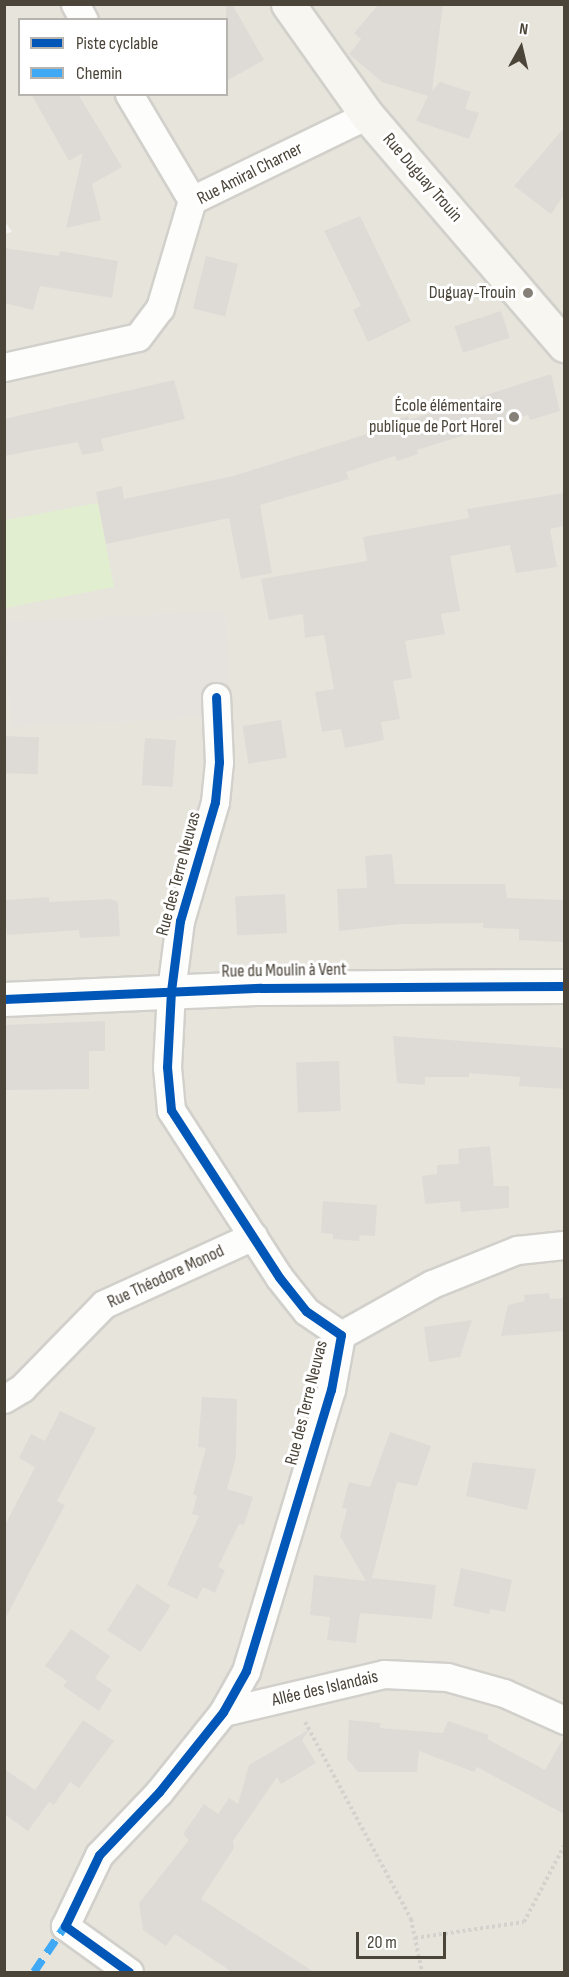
<!DOCTYPE html>
<meta charset="utf-8">
<style>
body{margin:0}
#map{position:relative;width:569px;height:1977px;overflow:hidden;background:#f4f2ee;font-family:"Sofia Sans Condensed",sans-serif}
div>[style]{position:absolute}
.residential>*{inset:0;background:#e7e4dc}
.green>*{inset:0;background:#e1eecf}
.parking>*{inset:0;background:#e6e3df;transform-origin:0 0}
.building>*{inset:0;background:#dedbd6;transform-origin:0 0}
.path>*{height:4px;margin-top:-2px;transform-origin:0;background:repeating-linear-gradient(90deg,#d3d2cc 0 3px,transparent 0 6px)}
.roads{filter:drop-shadow(2px 0 #d2d0cb) drop-shadow(-2px 0 #d2d0cb) drop-shadow(0 2px #d2d0cb) drop-shadow(0 -2px #d2d0cb)}
.minor>*{height:27px;margin:-13.5px;padding:0 13.5px;transform-origin:13.5px;border-radius:13.5px;background:#fdfdfc}
.tertiary>*{height:33px;margin:-16.5px;padding:0 16.5px;transform-origin:16.5px;border-radius:16.5px;background:#fdfdfc}
.secondary>*{height:33px;margin:-16.5px;padding:0 16.5px;transform-origin:16.5px;border-radius:16.5px;background:#f7f6f1}
.quiet>*{height:8px;margin-top:-4px;transform-origin:0;background:repeating-linear-gradient(90deg,#3fa9f5 0 15px,transparent 0 23px)}
.cycleway>*{height:9px;margin:-4.5px;padding:0 4.5px;transform-origin:4.5px;border-radius:4.5px;background:#0057b8}
.dots>*{width:16px;height:16px;translate:-50% -50%;box-sizing:border-box;border:3px solid #fff;border-radius:50%}
span{translate:-50% -50%;white-space:nowrap;text-align:center;line-height:1.15;-webkit-text-stroke:6px #fff;paint-order:stroke}
.street-label{font-size:18px;color:#4b4439}
.poi-label{font-size:18px;color:#4b4439}
.right{translate:-100% -50%;text-align:right}
.frame{position:absolute;inset:0;border:6px solid #4b4439;pointer-events:none}
.legend{position:absolute;left:18px;top:18px;width:210px;height:78px;box-sizing:border-box;background:#fff;border:2px solid #b7b4b0;margin:0;padding:8px 10px;list-style:none;font-size:18px;color:#4b4439}
.legend li{display:flex;align-items:center;gap:12px;height:30px}
.legend b{width:30px;border:2px solid #b7b4b0}
.north{position:absolute;left:491px;top:18px;width:60px;height:60px;-webkit-text-stroke:4px #fff;paint-order:stroke;rotate:8deg;font-size:16px;font-weight:700;line-height:24px;text-align:center;color:#4b4439}
.north::after{content:'';display:block;margin:auto;width:21px;height:27px;background:#4b4439;clip-path:polygon(50% 0,100% 100%,50% 72%,0 100%)}
.scale{position:absolute;left:356px;top:1932px;width:90px;height:27px;box-sizing:border-box;border:3px solid #4b4439;border-top:0;padding-left:8px;font-size:18px;line-height:21px;white-space:nowrap;color:#4b4439;-webkit-text-stroke:4px #fff;paint-order:stroke}
</style>
<div id="map">
<div class="residential">
<i style="clip-path:polygon(evenodd,5px 5px,564px 5px,564px 1972px,5px 1972px,4px 234px,12px 232px,4px 220px,5px 5px,20px 20px,226px 20px,226px 94px,20px 94px,20px 20px)"></i>
</div>
<div class="green">
<i style="clip-path:polygon(98px 503px,114px 587px,5px 608px,5px 520px)"></i>
</div>
<div class="parking">
<i style="left:225px;top:611px;width:105px;height:220px;rotate:87deg"></i>
</div>
<div class="building">
<i style="clip-path:polygon(226px 4px,232px 4px,264px 60px,226px 81px)"></i>
<i style="clip-path:polygon(379px 4px,443px 4px,432px 91px,440px 82px,471px 92px,465px 109px,479px 113px,469px 139px,416px 121px,428px 96px,382px 82px,349px 54px,361px 39px,354px 33px)"></i>
<i style="clip-path:polygon(31px 94px,78px 94px,122px 167px,92px 184px,101px 220px,66px 228px,83px 153px,69px 161px)"></i>
<i style="clip-path:polygon(564px 128px,564px 195px,551px 214px,514px 186px)"></i>
<i style="clip-path:polygon(360px 216px,411px 321px,368px 342px,353px 310px,361px 306px,324px 231px)"></i>
<i style="clip-path:polygon(4px 248px,59px 256px,60px 251px,118px 261px,112px 298px,40px 286px,33px 310px,4px 303px)"></i>
<i style="left:206px;top:256px;width:33px;height:54px;rotate:14deg"></i>
<i style="left:501px;top:311px;width:28px;height:49px;rotate:72deg"></i>
<i style="clip-path:polygon(551px 374px,560px 411px,530px 420px,528px 415px,417px 450px,418px 454px,397px 461px,395px 456px,346px 472px,349px 479px,260px 505px,272px 573px,241px 579px,229px 518px,106px 544px,96px 492px,122px 486px,124px 499px,233px 476px,386px 428px,385px 423px,408px 416px,409px 420px)"></i>
<i style="clip-path:polygon(174px 380px,185px 419px,101px 439px,104px 451px,82px 455px,78px 442px,4px 456px,4px 419px)"></i>
<i style="clip-path:polygon(564px 493px,564px 526px,550px 529px,557px 567px,516px 573px,510px 545px,450px 556px,460px 611px,441px 614px,445px 634px,405px 641px,412px 678px,393px 681px,400px 719px,381px 722px,384px 740px,345px 748px,341px 729px,322px 732px,315px 692px,334px 689px,324px 635px,305px 638px,303px 614px,269px 620px,261px 579px,367px 561px,363px 537px,469px 518px,467px 509px)"></i>
<i style="left:281px;top:720px;width:38px;height:39px;rotate:81deg"></i>
<i style="left:4px;top:736px;width:35px;height:37px;rotate:2deg"></i>
<i style="left:145px;top:738px;width:31px;height:47px;rotate:4deg"></i>
<i style="clip-path:polygon(392px 854px,395px 884px,505px 884px,507px 898px,564px 900px,564px 942px,519px 940px,519px 929px,483px 928px,483px 923px,401px 924px,339px 931px,337px 889px,367px 888px,365px 856px)"></i>
<i style="left:285px;top:894px;width:39px;height:50px;rotate:87deg"></i>
<i style="clip-path:polygon(49px 897px,49px 902px,111px 899px,118px 902px,120px 936px,80px 938px,79px 930px,7px 935px,5px 900px)"></i>
<i style="clip-path:polygon(105px 1021px,105px 1051px,89px 1051px,89px 1089px,4px 1090px,4px 1025px)"></i>
<i style="clip-path:polygon(393px 1036px,564px 1048px,564px 1089px,519px 1086px,520px 1077px,469px 1073px,469px 1077px,425px 1077px,425px 1085px,397px 1083px)"></i>
<i style="left:339px;top:1061px;width:50px;height:43px;rotate:88deg"></i>
<i style="clip-path:polygon(490px 1146px,494px 1186px,509px 1186px,509px 1208px,461px 1212px,460px 1201px,425px 1204px,422px 1176px,437px 1174px,437px 1165px,459px 1164px,458px 1149px)"></i>
<i style="clip-path:polygon(323px 1201px,377px 1205px,375px 1236px,360px 1235px,359px 1241px,333px 1239px,333px 1234px,321px 1233px)"></i>
<i style="clip-path:polygon(549px 1293px,550px 1299px,564px 1298px,564px 1331px,501px 1336px,508px 1305px,525px 1301px,524px 1295px)"></i>
<i style="clip-path:polygon(472px 1320px,460px 1357px,429px 1362px,424px 1327px)"></i>
<i style="clip-path:polygon(202px 1397px,237px 1399px,236px 1457px,227px 1489px,253px 1497px,244px 1525px,239px 1524px,218px 1567px,225px 1570px,215px 1593px,203px 1587px,197px 1599px,167px 1585px,199px 1516px,192px 1514px,197px 1496px,193px 1494px,206px 1448px,198px 1447px)"></i>
<i style="clip-path:polygon(60px 1411px,96px 1428px,57px 1501px,65px 1505px,4px 1621px,4px 1527px,35px 1467px,19px 1458px,31px 1434px,45px 1441px)"></i>
<i style="clip-path:polygon(390px 1432px,431px 1446px,417px 1486px,397px 1482px,372px 1578px,436px 1585px,432px 1619px,360px 1613px,356px 1643px,327px 1640px,330px 1617px,310px 1615px,314px 1575px,366px 1581px,340px 1536px,347px 1509px,342px 1508px,349px 1482px,370px 1487px)"></i>
<i style="clip-path:polygon(473px 1462px,536px 1469px,527px 1510px,466px 1496px)"></i>
<i style="clip-path:polygon(461px 1568px,512px 1580px,505px 1612px,490px 1609px,489px 1614px,453px 1606px)"></i>
<i style="left:137px;top:1584px;width:40px;height:55px;rotate:33deg"></i>
<i style="clip-path:polygon(71px 1629px,110px 1656px,95px 1678px,112px 1690px,99px 1711px,63px 1686px,67px 1681px,45px 1666px)"></i>
<i style="clip-path:polygon(83px 1720px,114px 1741px,79px 1788px,70px 1782px,54px 1805px,49px 1802px,28px 1831px,4px 1814px,4px 1769px,35px 1790px)"></i>
<i style="clip-path:polygon(349px 1720px,380px 1723px,380px 1728px,443px 1733px,448px 1721px,489px 1735px,487px 1739px,545px 1770px,564px 1737px,564px 1814px,477px 1767px,474px 1772px,419px 1751px,417px 1772px,358px 1772px,347px 1759px)"></i>
<i style="clip-path:polygon(310px 1729px,302px 1740px,316px 1763px,281px 1784px,277px 1777px,233px 1841px,234px 1848px,201px 1899px,314px 1972px,232px 1972px,175px 1934px,166px 1946px,143px 1930px,139px 1903px,189px 1840px,183px 1834px,204px 1804px,218px 1814px,229px 1798px,238px 1804px,249px 1765px)"></i>
</div>
<div class="path">
<i style="left:305px;top:1722px;width:224px;rotate:61.7deg"></i>
<i style="left:411px;top:1919px;width:54px;rotate:78.3deg"></i>
<i style="left:415px;top:1938px;width:110px;rotate:-8.4deg"></i>
<i style="left:524px;top:1922px;width:86px;rotate:-62.2deg"></i>
</div>
<div class="roads">
<div class="minor">
<i style="left:75px;top:4px;width:18px;rotate:61deg"></i>
<i style="left:129px;top:94px;width:123px;rotate:59.3deg"></i>
<i style="left:4px;top:367px;width:137px;rotate:-12.6deg"></i>
<i style="left:138px;top:337px;width:36px;rotate:-53deg"></i>
<i style="left:160px;top:308px;width:113px;rotate:-73.5deg"></i>
<i style="left:192px;top:200px;width:195px;rotate:-25.9deg"></i>
<i style="left:341px;top:1335px;width:104px;rotate:-29.3deg"></i>
<i style="left:432px;top:1284px;width:92px;rotate:-21.8deg"></i>
<i style="left:517px;top:1250px;width:47px;rotate:-6.1deg"></i>
<i style="left:4px;top:1399px;width:21px;rotate:-31deg"></i>
<i style="left:22px;top:1388px;width:117px;rotate:-45.7deg"></i>
<i style="left:104px;top:1304px;width:164px;rotate:-24.5deg"></i>
<i style="left:223px;top:1712px;width:165px;rotate:-13.3deg"></i>
<i style="left:384px;top:1674px;width:63px;rotate:2.7deg"></i>
<i style="left:447px;top:1677px;width:59px;rotate:15.7deg"></i>
<i style="left:504px;top:1693px;width:66px;rotate:24.2deg"></i>
<i style="left:129px;top:1972px;width:79px;rotate:-144.3deg"></i>
<i style="left:65px;top:1926px;width:79px;rotate:-64.4deg"></i>
<i style="left:99px;top:1855px;width:87px;rotate:-46.4deg"></i>
<i style="left:159px;top:1792px;width:102px;rotate:-51.3deg"></i>
<i style="left:223px;top:1712px;width:47px;rotate:-60.7deg"></i>
<i style="left:246px;top:1671px;width:294px;rotate:-73.2deg"></i>
<i style="left:331px;top:1390px;width:56px;rotate:-79.7deg"></i>
<i style="left:341px;top:1335px;width:42px;rotate:-145.6deg"></i>
<i style="left:306px;top:1311px;width:43px;rotate:-128.5deg"></i>
<i style="left:279px;top:1277px;width:199px;rotate:-122.9deg"></i>
<i style="left:171px;top:1110px;width:43px;rotate:-95.3deg"></i>
<i style="left:167px;top:1067px;width:76px;rotate:-87deg"></i>
<i style="left:171px;top:991px;width:71px;rotate:-82.7deg"></i>
<i style="left:180px;top:921px;width:124px;rotate:-73.6deg"></i>
<i style="left:215px;top:802px;width:40px;rotate:-84.3deg"></i>
<i style="left:219px;top:762px;width:65px;rotate:-92.6deg"></i>
</div>
<div class="tertiary">
<i style="left:4px;top:999px;width:257px;rotate:-2.5deg"></i>
<i style="left:261px;top:988px;width:303px;rotate:-0.4deg"></i>
</div>
<div class="secondary">
<i style="left:288px;top:4px;width:136px;rotate:54.6deg"></i>
<i style="left:367px;top:115px;width:303px;rotate:49.4deg"></i>
</div>
</div>
<div class="quiet">
<i style="left:34px;top:1972px;width:55px;rotate:-56deg"></i>
</div>
<div class="cycleway">
<i style="left:4px;top:999px;width:257px;rotate:-2.5deg"></i>
<i style="left:261px;top:988px;width:303px;rotate:-0.4deg"></i>
<i style="left:129px;top:1972px;width:79px;rotate:-144.3deg"></i>
<i style="left:65px;top:1926px;width:79px;rotate:-64.4deg"></i>
<i style="left:99px;top:1855px;width:87px;rotate:-46.4deg"></i>
<i style="left:159px;top:1792px;width:102px;rotate:-51.3deg"></i>
<i style="left:223px;top:1712px;width:47px;rotate:-60.7deg"></i>
<i style="left:246px;top:1671px;width:294px;rotate:-73.2deg"></i>
<i style="left:331px;top:1390px;width:56px;rotate:-79.7deg"></i>
<i style="left:341px;top:1335px;width:42px;rotate:-145.6deg"></i>
<i style="left:306px;top:1311px;width:43px;rotate:-128.5deg"></i>
<i style="left:279px;top:1277px;width:199px;rotate:-122.9deg"></i>
<i style="left:171px;top:1110px;width:43px;rotate:-95.3deg"></i>
<i style="left:167px;top:1067px;width:76px;rotate:-87deg"></i>
<i style="left:171px;top:991px;width:71px;rotate:-82.7deg"></i>
<i style="left:180px;top:921px;width:124px;rotate:-73.6deg"></i>
<i style="left:215px;top:802px;width:40px;rotate:-84.3deg"></i>
<i style="left:219px;top:762px;width:65px;rotate:-92.6deg"></i>
</div>
<div class="dots">
<i style="left:528px;top:293px;background:#868178"></i>
<i style="left:514px;top:417px;background:#868178"></i>
</div>
<div class="street-label">
<span style="left:250px;top:174px;rotate:-27deg">Rue Amiral Charner</span>
<span style="left:422px;top:178px;rotate:49deg">Rue Duguay Trouin</span>
<span style="left:179px;top:874px;rotate:-75deg">Rue des Terre Neuvas</span>
<span style="left:284px;top:971px;rotate:-1deg">Rue du Moulin à Vent</span>
<span style="left:166px;top:1277px;rotate:-25deg">Rue Théodore Monod</span>
<span style="left:307px;top:1403px;rotate:-76deg">Rue des Terre Neuvas</span>
<span style="left:325px;top:1689px;rotate:-13deg">Allée des Islandais</span>
</div>
<div class="poi-label">
<span class="right" style="left:516px;top:293px">Duguay-Trouin</span>
<span class="right" style="left:502px;top:417px">École élémentaire<br>publique de Port Horel</span>
</div>
<div class="frame"></div>
<ul class="legend">
<li><b style="height:8px;background:#0057b8"></b>Piste cyclable</li>
<li><b style="height:8px;background:#3fa9f5"></b>Chemin</li>
</ul>
<div class="north">N</div>
<div class="scale">20 m</div>
</div>
